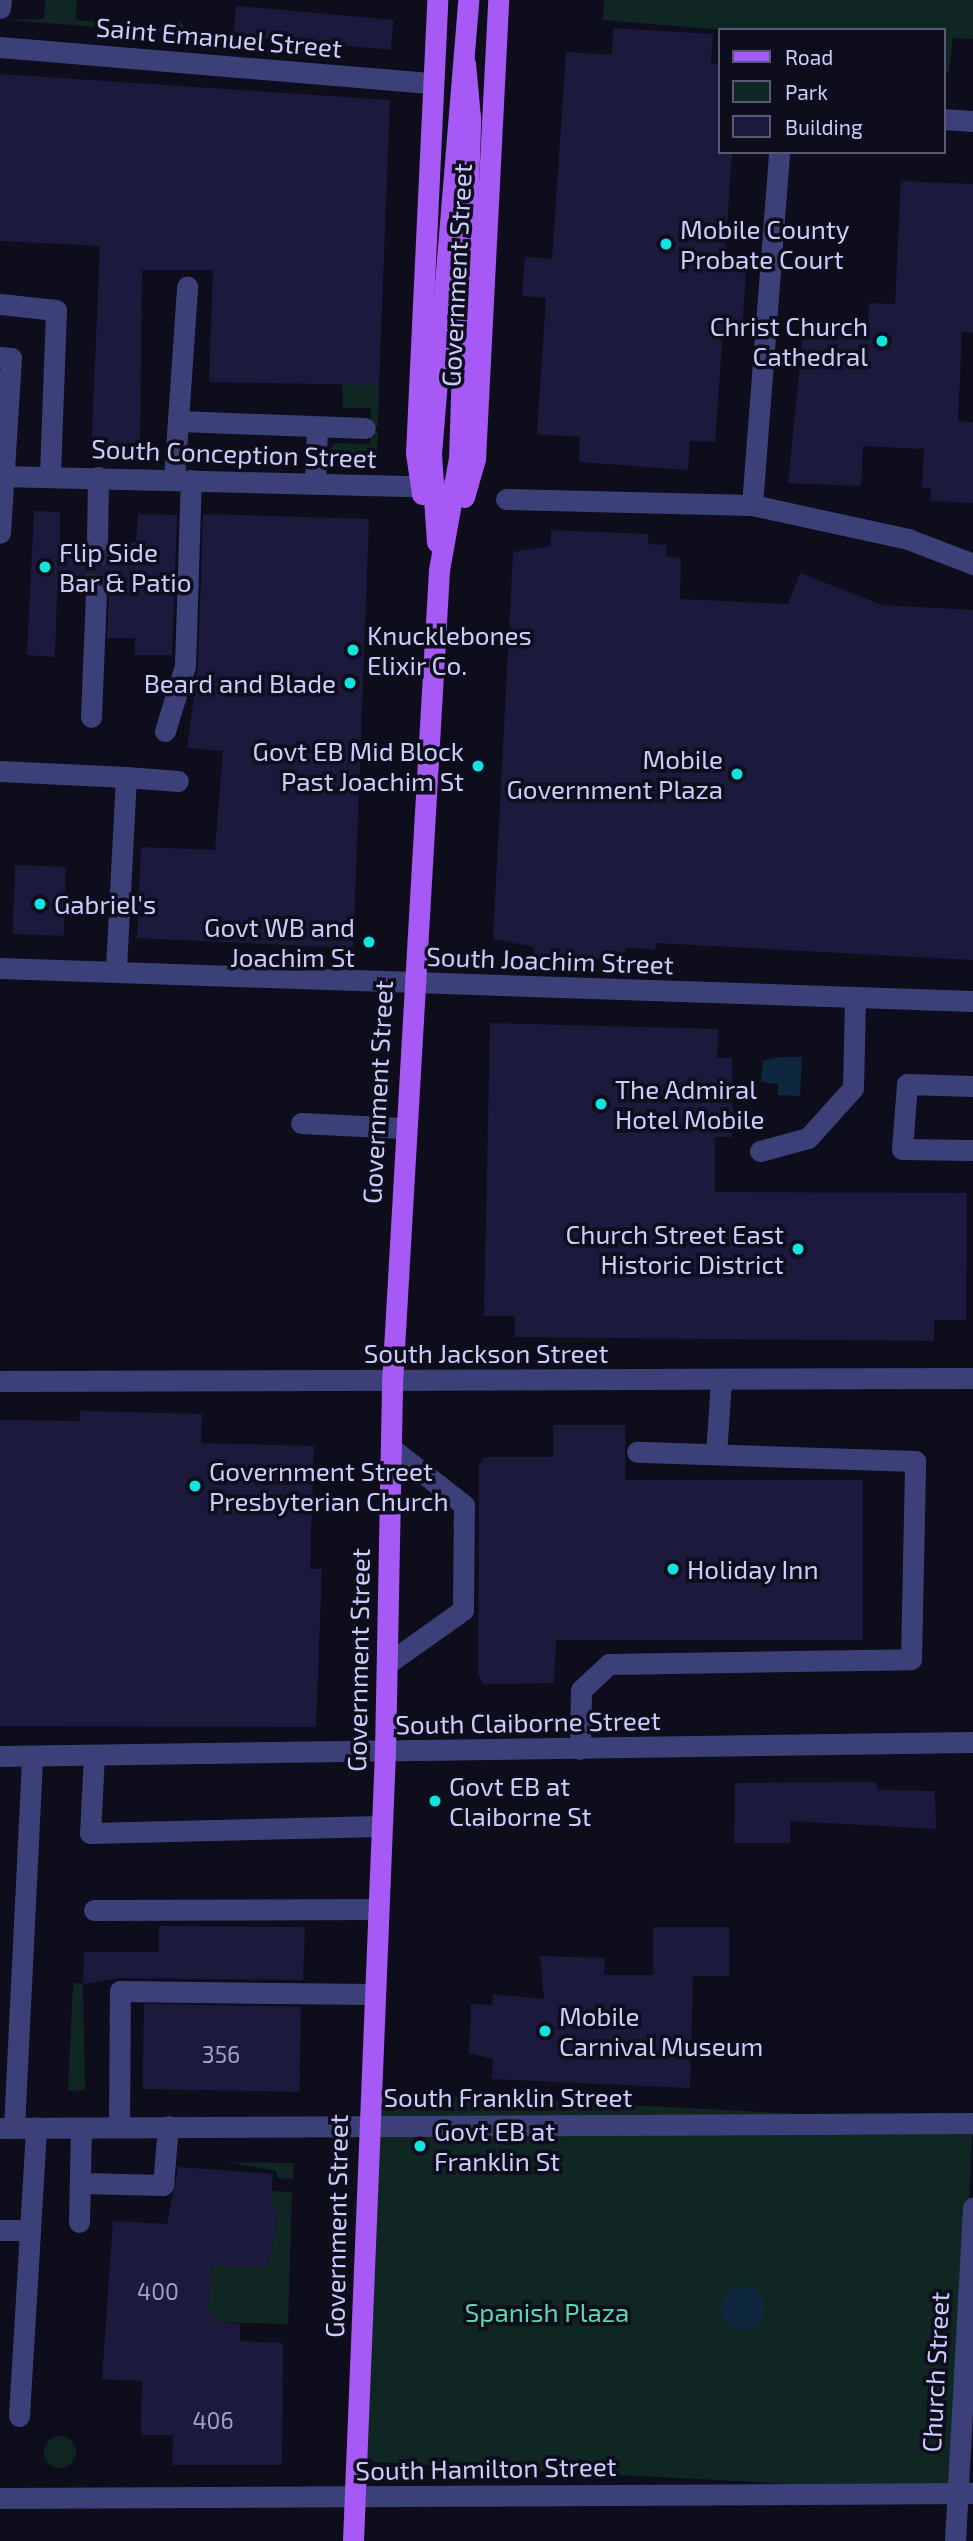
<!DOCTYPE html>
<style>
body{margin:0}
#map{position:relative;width:973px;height:2541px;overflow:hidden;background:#0d0d1c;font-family:"Exo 2",sans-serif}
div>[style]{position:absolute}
.green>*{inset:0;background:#102622;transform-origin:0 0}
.round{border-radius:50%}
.water>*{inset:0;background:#0e273e}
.building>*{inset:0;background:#1c1a3c;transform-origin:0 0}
.minor-tunnel>*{height:21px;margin-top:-10.5px;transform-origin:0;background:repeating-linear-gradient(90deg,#2a2a3e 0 21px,transparent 0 31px)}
.minor>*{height:21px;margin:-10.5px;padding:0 10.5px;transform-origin:10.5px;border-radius:10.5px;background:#3b4078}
.major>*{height:21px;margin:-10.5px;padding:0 10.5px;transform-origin:10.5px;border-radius:10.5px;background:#a659f4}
.dots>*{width:19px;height:19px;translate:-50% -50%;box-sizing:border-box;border:4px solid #0d0d1c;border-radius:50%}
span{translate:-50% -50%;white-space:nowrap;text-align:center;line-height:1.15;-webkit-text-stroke:7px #0d0d1c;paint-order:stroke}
.number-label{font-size:23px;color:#9fa0cc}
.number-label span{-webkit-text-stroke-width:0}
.street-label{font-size:26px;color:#cbccfc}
.poi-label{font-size:26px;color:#cbccfc}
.left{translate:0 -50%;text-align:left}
.right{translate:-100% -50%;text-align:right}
.park-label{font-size:26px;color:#5dd6a8}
.legend{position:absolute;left:718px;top:28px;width:228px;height:126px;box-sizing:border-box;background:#0d0d1c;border:2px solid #595976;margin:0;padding:9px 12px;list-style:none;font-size:21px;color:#cbccfc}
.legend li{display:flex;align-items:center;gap:14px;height:35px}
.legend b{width:35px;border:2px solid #595976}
</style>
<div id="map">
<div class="green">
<i style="clip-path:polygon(45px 0,77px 0,76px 20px,177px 29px,178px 19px,190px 34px,5px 20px,44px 19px)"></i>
<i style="clip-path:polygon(604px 0,973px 0,973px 39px,953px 38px,949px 72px,943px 72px,943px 30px,722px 30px,603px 20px)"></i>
<i style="clip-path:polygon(342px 384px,379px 385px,378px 426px,371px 426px,371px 408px,343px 408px)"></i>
<i style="clip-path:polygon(371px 431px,378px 432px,377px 460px,320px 459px,336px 443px,370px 444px)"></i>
<i style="clip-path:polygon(73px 1983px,83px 1984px,85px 2090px,68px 2091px)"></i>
<i style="left:973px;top:2123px;width:370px;height:607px;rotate:93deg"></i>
<i style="clip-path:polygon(226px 2162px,294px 2163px,293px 2179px,277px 2178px,276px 2171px)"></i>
<i style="clip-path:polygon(271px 2191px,292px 2192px,288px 2324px,214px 2322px,215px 2313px,208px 2312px,212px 2266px,267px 2266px,279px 2214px,270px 2207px)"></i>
<i class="round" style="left:44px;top:2436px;width:32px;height:32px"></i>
</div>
<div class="water">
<i style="clip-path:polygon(780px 1057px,802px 1057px,800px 1096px,778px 1095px,778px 1084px,761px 1082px,763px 1061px)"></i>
<i class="round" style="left:721px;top:2286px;width:44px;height:44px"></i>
</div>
<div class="building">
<i style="left:236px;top:6px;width:158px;height:30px;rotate:5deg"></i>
<i style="clip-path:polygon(613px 28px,713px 34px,711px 63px,719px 64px,719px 152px,732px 152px,725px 258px,747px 259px,742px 332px,723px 331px,715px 442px,690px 441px,688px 470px,579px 462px,580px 437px,537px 434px,546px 298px,522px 296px,525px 257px,552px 259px,566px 52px,612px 55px)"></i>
<i style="clip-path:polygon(0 74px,390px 100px,379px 385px,209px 382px,213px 270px,142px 270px,140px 456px,91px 455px,100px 246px,0 241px)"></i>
<i style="clip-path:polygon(901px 181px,973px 184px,973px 333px,962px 332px,958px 421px,973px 422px,973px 503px,931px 501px,931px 488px,922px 488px,924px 449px,863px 446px,861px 486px,788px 483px,804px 323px,868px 326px,869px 303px,895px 304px)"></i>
<i style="clip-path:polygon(34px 511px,60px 512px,60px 541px,84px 541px,96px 555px,110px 542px,136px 542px,138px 514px,177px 515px,172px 655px,135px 655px,135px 638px,107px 638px,109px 595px,96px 582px,83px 594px,57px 594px,55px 657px,27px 655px)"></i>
<i style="clip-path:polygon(203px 514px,369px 519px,353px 948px,137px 938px,141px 847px,215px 850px,223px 751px,187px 748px,198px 666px)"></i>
<i style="clip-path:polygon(551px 530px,649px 534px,648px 544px,667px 545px,666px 557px,681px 558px,680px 599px,788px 604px,800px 573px,882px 605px,973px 610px,973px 960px,656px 943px,655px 949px,626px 948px,625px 960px,534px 956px,534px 947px,493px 939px,513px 552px,550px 546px)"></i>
<i style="left:15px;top:865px;width:51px;height:69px;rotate:2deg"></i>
<i style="clip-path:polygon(490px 1023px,718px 1029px,717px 1058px,732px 1058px,733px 1108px,732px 1137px,715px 1137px,715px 1192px,967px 1193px,966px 1320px,934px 1320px,934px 1341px,515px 1337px,515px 1316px,484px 1316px)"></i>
<i style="clip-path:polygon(81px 1411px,202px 1414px,201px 1443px,314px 1446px,310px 1569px,322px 1569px,316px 1727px,0 1726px,0 1420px,79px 1421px)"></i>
<i style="clip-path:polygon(553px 1425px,625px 1425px,625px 1480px,863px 1480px,863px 1640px,556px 1640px,554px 1683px,484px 1684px,478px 1675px,479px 1465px,484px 1457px,553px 1457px)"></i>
<i style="clip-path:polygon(876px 1782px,878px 1790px,935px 1791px,936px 1829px,790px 1821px,790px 1843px,734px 1843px,735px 1783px)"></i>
<i style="clip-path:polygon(159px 1926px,305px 1927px,303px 1980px,120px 1978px,83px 1984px,84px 1952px,159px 1952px)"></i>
<i style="clip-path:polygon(653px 1927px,729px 1927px,729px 1976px,693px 1976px,690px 2088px,492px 2079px,493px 2059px,469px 2053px,471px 2004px,492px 2005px,493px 1994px,544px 1999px,540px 1956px,605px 1958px,604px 1975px,653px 1975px)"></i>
<i style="left:144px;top:2004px;width:157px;height:85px;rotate:1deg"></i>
<i style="clip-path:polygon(178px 2167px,273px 2174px,270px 2207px,279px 2214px,267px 2266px,212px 2266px,208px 2312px,215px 2312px,214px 2321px,240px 2324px,240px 2341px,283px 2343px,282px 2465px,172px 2465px,173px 2435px,141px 2435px,142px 2381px,102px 2379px,113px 2221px,167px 2224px)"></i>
</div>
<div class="minor-tunnel">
<i style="left:96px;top:595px;width:53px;rotate:-88.9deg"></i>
</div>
<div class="minor">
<i style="left:0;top:8px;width:8px;rotate:-83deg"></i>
<i style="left:0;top:47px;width:434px;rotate:4.8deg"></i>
<i style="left:943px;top:119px;width:30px;rotate:4deg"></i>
<i style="left:0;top:304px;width:56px;rotate:6.1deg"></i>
<i style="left:56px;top:310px;width:166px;rotate:92.1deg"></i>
<i style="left:0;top:357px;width:11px;rotate:5deg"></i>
<i style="left:11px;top:358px;width:175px;rotate:93.6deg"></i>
<i style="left:180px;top:421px;width:185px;rotate:2.2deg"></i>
<i style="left:0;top:476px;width:437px;rotate:1.4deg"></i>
<i style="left:174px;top:479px;width:193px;rotate:-86.1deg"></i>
<i style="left:315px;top:482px;width:55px;rotate:-87.9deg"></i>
<i style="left:506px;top:499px;width:246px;rotate:1.4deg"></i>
<i style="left:752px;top:505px;width:160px;rotate:12.3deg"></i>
<i style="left:908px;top:539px;width:70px;rotate:21deg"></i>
<i style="left:752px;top:505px;width:354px;rotate:-85.6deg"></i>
<i style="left:97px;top:542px;width:65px;rotate:-89.1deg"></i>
<i style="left:91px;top:717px;width:122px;rotate:-87.7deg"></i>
<i style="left:165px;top:731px;width:68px;rotate:-72.9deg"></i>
<i style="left:185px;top:666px;width:186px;rotate:-88.2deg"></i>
<i style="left:0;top:771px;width:126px;rotate:2.7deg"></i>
<i style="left:126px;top:777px;width:194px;rotate:93deg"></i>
<i style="left:126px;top:777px;width:52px;rotate:4.4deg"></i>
<i style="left:0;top:968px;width:974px;rotate:1.94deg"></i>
<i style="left:973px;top:1086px;width:66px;rotate:-178.3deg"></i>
<i style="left:907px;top:1084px;width:65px;rotate:94.4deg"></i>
<i style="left:902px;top:1149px;width:71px;rotate:0.8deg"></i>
<i style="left:301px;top:1123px;width:102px;rotate:2.8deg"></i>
<i style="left:760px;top:1151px;width:50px;rotate:-15.2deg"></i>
<i style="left:808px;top:1138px;width:67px;rotate:-48deg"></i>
<i style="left:853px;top:1088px;width:91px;rotate:-88.7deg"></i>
<i style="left:0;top:1381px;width:973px;rotate:-0.18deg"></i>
<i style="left:716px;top:1454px;width:74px;rotate:-86.1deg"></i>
<i style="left:387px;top:1664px;width:93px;rotate:-35.4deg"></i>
<i style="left:463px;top:1610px;width:105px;rotate:-89.5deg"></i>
<i style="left:464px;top:1505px;width:93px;rotate:-142deg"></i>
<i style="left:580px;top:1749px;width:59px;rotate:-89deg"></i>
<i style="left:581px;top:1690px;width:38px;rotate:-43deg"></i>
<i style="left:609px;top:1664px;width:302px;rotate:-0.9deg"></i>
<i style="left:911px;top:1659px;width:198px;rotate:-88.8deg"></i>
<i style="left:915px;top:1461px;width:278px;rotate:-178.1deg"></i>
<i style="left:94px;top:1755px;width:78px;rotate:92.9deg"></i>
<i style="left:90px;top:1833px;width:291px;rotate:-1.4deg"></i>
<i style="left:0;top:1756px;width:973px;rotate:-0.82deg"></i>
<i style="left:94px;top:1910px;width:282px;rotate:-0.2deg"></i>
<i style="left:119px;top:2127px;width:136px;rotate:-89.6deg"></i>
<i style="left:120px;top:1991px;width:252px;rotate:0.7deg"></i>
<i style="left:0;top:2128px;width:973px;rotate:-0.29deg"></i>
<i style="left:14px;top:2128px;width:372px;rotate:-87.2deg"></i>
<i style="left:81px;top:2183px;width:82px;rotate:1.4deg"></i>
<i style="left:163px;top:2185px;width:59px;rotate:-85.2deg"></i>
<i style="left:79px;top:2222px;width:94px;rotate:-88.8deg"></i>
<i style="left:0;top:2230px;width:27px"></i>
<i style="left:19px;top:2416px;width:289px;rotate:-86.6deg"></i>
<i style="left:0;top:2498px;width:973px;rotate:-0.29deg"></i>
<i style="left:955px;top:2541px;width:334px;rotate:-86.9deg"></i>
</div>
<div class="major">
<i style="left:422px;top:494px;width:41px;rotate:-98.3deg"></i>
<i style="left:416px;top:453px;width:453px;rotate:-87.3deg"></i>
<i style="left:464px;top:497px;width:40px;rotate:-74deg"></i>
<i style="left:475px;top:459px;width:460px;rotate:-87.1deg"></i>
<i style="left:437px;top:542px;width:88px;rotate:-93.9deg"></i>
<i style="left:431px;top:454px;width:456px;rotate:-85.3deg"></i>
<i style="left:353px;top:2541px;width:790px;rotate:-87.68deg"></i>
<i style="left:385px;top:1752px;width:369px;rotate:-88.9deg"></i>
<i style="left:392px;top:1383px;width:814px;rotate:-86.69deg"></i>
<i style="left:439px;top:570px;width:114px;rotate:-79.9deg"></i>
<i style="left:459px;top:458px;width:340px;rotate:-88.1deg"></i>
<i style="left:470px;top:118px;width:55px;rotate:-95.2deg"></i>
</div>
<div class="dots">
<i style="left:666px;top:244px;background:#0fe4de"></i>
<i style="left:882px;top:341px;background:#0fe4de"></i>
<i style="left:45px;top:567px;background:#0fe4de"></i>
<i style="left:353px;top:650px;background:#0fe4de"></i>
<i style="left:350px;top:683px;background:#0fe4de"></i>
<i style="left:478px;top:766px;background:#0fe4de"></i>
<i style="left:737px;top:774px;background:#0fe4de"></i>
<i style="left:40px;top:904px;background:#0fe4de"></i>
<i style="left:369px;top:942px;background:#0fe4de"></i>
<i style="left:601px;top:1104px;background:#0fe4de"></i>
<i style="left:798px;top:1249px;background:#0fe4de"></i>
<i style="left:195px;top:1486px;background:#0fe4de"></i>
<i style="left:673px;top:1569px;background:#0fe4de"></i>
<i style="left:435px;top:1801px;background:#0fe4de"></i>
<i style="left:545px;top:2031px;background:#0fe4de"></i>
<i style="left:420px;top:2146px;background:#0fe4de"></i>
</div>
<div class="number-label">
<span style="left:221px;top:2054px">356</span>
<span style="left:158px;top:2291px">400</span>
<span style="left:213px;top:2420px">406</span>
</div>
<div class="street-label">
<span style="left:219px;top:37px;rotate:5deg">Saint Emanuel Street</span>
<span style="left:456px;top:275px;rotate:-87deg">Government Street</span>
<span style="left:234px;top:453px;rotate:2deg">South Conception Street</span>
<span style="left:550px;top:960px;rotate:2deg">South Joachim Street</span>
<span style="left:377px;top:1092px;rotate:-87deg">Government Street</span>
<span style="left:486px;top:1353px">South Jackson Street</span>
<span style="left:358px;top:1660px;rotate:-89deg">Government Street</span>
<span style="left:528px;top:1722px;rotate:-1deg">South Claiborne Street</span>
<span style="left:508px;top:2097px">South Franklin Street</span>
<span style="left:336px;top:2226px;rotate:-89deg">Government Street</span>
<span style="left:935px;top:2372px;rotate:-87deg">Church Street</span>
<span style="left:486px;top:2468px;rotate:-1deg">South Hamilton Street</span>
</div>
<div class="poi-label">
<span class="left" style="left:680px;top:244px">Mobile County<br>Probate Court</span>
<span class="right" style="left:868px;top:341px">Christ Church<br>Cathedral</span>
<span class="left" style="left:59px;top:567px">Flip Side<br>Bar &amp; Patio</span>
<span class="left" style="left:367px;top:650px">Knucklebones<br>Elixir Co.</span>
<span class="right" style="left:336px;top:683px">Beard and Blade</span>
<span class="right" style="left:464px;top:766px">Govt EB Mid Block<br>Past Joachim St</span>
<span class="right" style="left:723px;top:774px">Mobile<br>Government Plaza</span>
<span class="left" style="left:54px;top:904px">Gabriel's</span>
<span class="right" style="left:355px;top:942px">Govt WB and<br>Joachim St</span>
<span class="left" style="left:615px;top:1104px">The Admiral<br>Hotel Mobile</span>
<span class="right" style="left:784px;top:1249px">Church Street East<br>Historic District</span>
<span class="left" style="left:209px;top:1486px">Government Street<br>Presbyterian Church</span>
<span class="left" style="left:687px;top:1569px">Holiday Inn</span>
<span class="left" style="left:449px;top:1801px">Govt EB at<br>Claiborne St</span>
<span class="left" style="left:559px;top:2031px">Mobile<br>Carnival Museum</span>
<span class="left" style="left:434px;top:2146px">Govt EB at<br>Franklin St</span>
</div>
<div class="park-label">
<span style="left:547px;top:2312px">Spanish Plaza</span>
</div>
<ul class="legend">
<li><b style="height:9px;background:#a659f4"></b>Road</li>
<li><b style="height:19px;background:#102622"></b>Park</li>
<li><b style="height:19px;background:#1c1a3c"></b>Building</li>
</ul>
</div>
